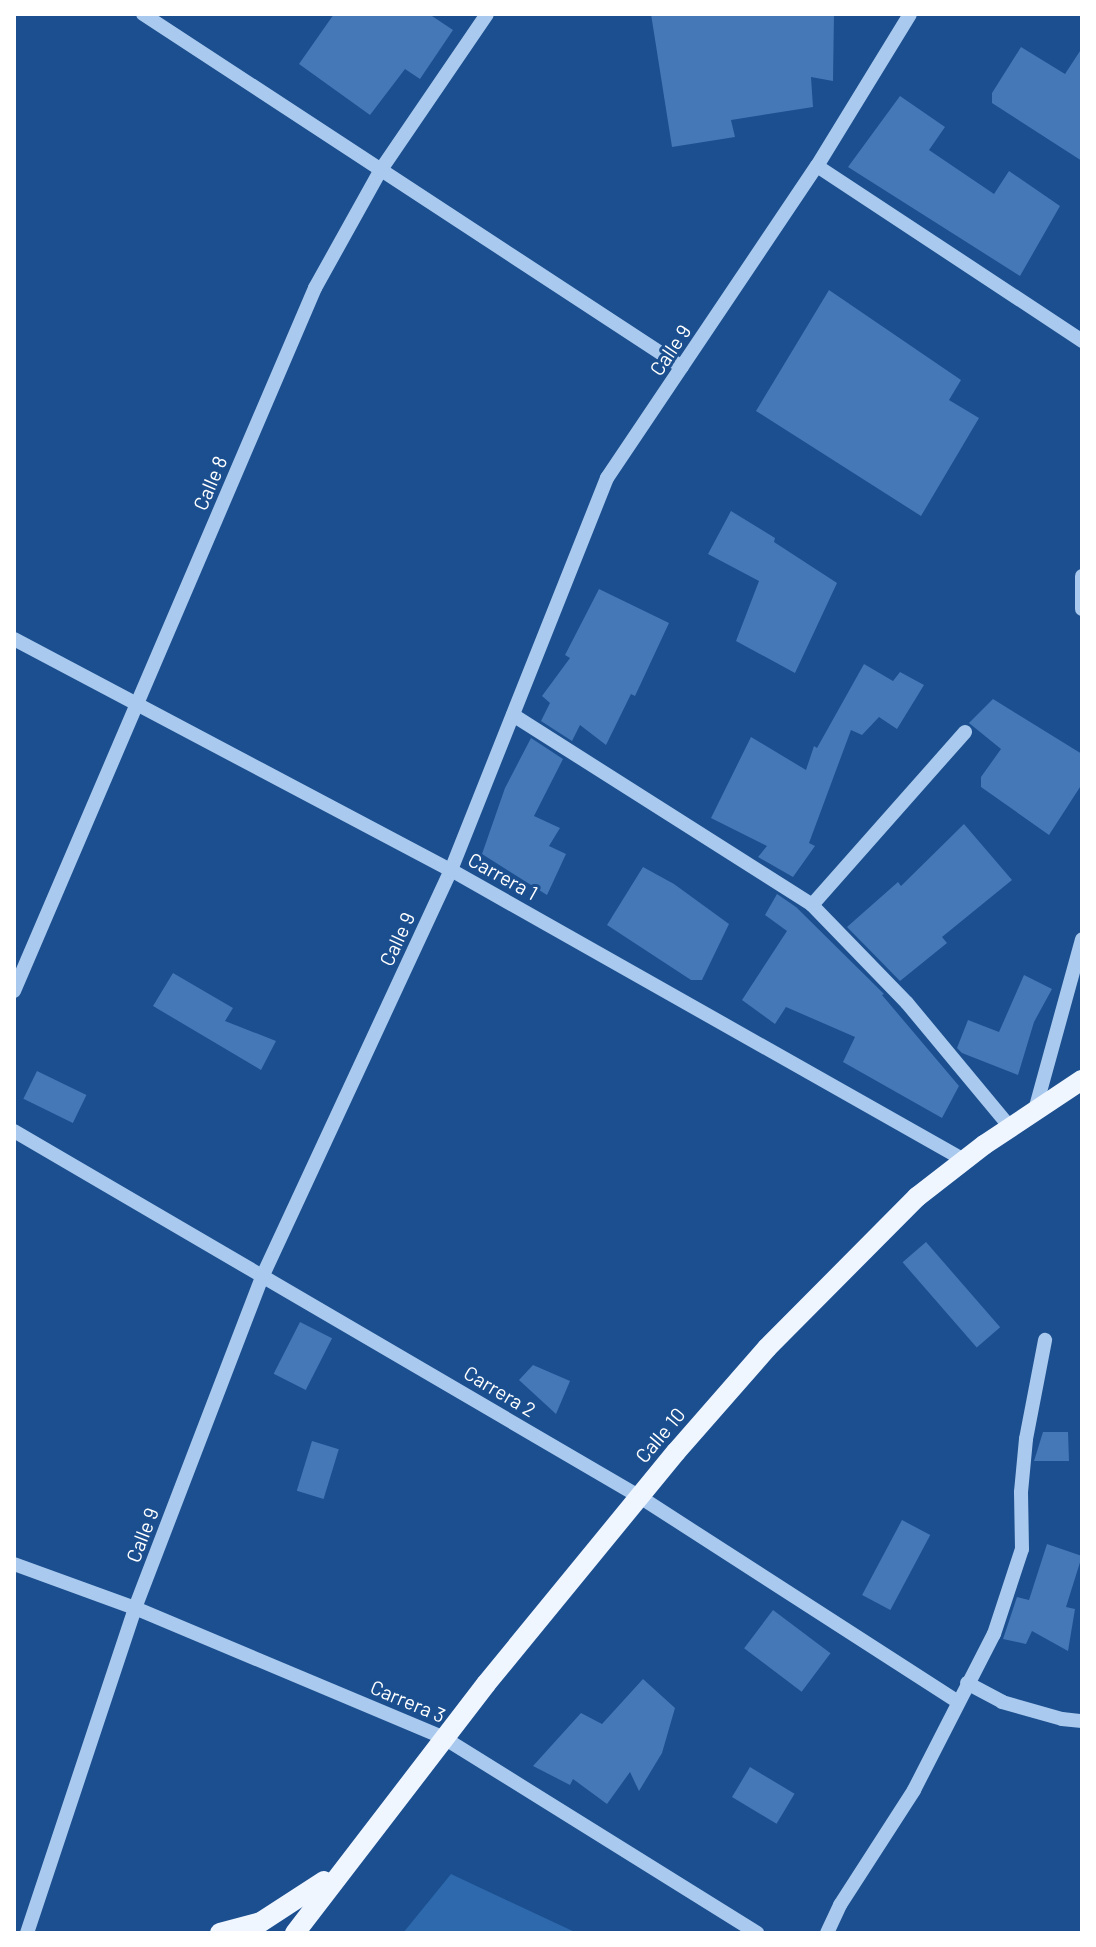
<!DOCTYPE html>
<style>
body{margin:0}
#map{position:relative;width:1096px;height:1947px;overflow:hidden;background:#1b4f8f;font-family:Barlow,sans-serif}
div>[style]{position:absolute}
.green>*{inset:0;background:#2e69ad}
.building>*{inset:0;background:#4478b7;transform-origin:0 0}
.minor>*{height:14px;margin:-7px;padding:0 7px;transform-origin:7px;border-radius:7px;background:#a9c9ee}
.major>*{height:20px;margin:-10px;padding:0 10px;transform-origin:10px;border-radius:10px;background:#f0f6ff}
span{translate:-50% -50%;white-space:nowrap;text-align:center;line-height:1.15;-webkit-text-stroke:6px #1b4f8f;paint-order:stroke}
.street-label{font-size:20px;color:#fff}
.frame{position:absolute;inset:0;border:16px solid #fff;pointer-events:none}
</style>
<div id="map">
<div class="green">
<i style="clip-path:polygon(451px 1874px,577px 1933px,403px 1933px)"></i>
</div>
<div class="building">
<i style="clip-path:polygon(334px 14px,429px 14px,453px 30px,420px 79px,405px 69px,370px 115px,299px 64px)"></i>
<i style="clip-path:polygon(651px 14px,834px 14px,833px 81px,811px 77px,813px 107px,731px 120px,735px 137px,672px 147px)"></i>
<i style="clip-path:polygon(1021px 47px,1065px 74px,1082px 48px,1082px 161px,992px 103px,992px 93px)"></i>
<i style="clip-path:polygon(900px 96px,945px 127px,929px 150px,994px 194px,1009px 171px,1060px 206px,1020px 276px,848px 167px)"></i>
<i style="clip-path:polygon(829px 290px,961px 380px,949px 400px,979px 418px,921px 516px,756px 411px)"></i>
<i style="clip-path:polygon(731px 511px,775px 538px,774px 542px,837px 583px,795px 673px,736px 641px,759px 581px,708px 554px)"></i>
<i style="clip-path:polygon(599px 589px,669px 623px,635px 696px,631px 694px,606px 745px,580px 725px,572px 741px,541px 721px,550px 703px,542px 696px,570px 658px,565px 655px)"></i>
<i style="clip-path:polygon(864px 664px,893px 681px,900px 672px,924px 685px,897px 729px,879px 717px,862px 735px,851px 730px,809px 843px,815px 846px,793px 877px,758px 857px,767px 846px,711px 818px,751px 737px,806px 770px,814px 746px,817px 748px)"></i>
<i style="clip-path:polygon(993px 699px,1082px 754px,1082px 784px,1049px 835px,981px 787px,981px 777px,1001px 749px,969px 723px)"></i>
<i style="clip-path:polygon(531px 738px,563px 759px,534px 816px,560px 828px,549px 846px,566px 854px,547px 895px,482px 854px,505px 788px)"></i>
<i style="clip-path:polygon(964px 824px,1012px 880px,942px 937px,947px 943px,900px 981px,847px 927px,898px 882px,901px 886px)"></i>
<i style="clip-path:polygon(643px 867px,674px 884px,729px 924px,702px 980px,691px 980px,607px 925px)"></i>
<i style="clip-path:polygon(777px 894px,796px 907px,884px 994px,882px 995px,959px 1086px,942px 1118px,843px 1062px,855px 1037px,786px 1007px,775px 1024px,742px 1000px,787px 931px,765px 915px)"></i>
<i style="clip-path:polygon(173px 973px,233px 1008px,225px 1021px,276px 1041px,261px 1070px,153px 1006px)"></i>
<i style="clip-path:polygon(1024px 975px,1052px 989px,1034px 1022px,1018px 1075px,962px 1053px,957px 1048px,968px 1020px,999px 1032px)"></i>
<i style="left:37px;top:1071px;width:55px;height:31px;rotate:26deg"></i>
<i style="left:926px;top:1242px;width:113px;height:31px;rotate:49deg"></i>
<i style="left:300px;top:1322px;width:36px;height:58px;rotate:27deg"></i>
<i style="clip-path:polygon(533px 1365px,570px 1381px,556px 1414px,519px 1380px)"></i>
<i style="clip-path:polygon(1043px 1432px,1068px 1432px,1069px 1461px,1034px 1461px)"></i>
<i style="left:312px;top:1441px;width:28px;height:52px;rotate:17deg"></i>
<i style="left:902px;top:1520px;width:32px;height:85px;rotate:28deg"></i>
<i style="clip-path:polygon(1047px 1544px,1082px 1556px,1066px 1607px,1075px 1609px,1068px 1651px,1032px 1631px,1026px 1644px,1003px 1639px,1017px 1597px,1029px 1600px)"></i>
<i style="left:773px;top:1610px;width:72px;height:48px;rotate:37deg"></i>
<i style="clip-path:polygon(643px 1679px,675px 1708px,662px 1753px,639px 1791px,630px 1772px,607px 1804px,573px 1779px,570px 1785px,533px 1766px,581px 1713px,602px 1724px)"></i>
<i style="left:750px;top:1767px;width:52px;height:35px;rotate:31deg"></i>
</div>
<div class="minor">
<i style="left:143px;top:14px;width:644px;rotate:33.22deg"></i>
<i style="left:817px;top:166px;width:318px;rotate:33.4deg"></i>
<i style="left:1082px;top:576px;width:33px;rotate:90deg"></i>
<i style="left:14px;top:639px;width:494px;rotate:27.9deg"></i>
<i style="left:451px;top:870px;width:589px;rotate:29.48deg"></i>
<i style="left:513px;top:715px;width:354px;rotate:32.4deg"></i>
<i style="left:812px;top:905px;width:136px;rotate:45.9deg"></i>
<i style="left:907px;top:1003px;width:161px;rotate:50.3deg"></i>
<i style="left:812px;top:905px;width:231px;rotate:-48.5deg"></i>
<i style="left:14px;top:991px;width:765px;rotate:-66.82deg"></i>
<i style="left:315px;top:288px;width:134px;rotate:-60.9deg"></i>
<i style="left:380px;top:171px;width:190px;rotate:-55.7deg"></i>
<i style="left:1035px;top:1110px;width:177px;rotate:-74.6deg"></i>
<i style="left:14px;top:1131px;width:725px;rotate:30.31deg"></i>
<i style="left:640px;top:1497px;width:376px;rotate:32.8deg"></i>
<i style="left:14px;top:1564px;width:129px;rotate:20deg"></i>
<i style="left:135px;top:1608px;width:335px;rotate:22.8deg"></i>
<i style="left:444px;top:1738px;width:369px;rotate:31.9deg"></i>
<i style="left:967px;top:1683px;width:40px;rotate:28deg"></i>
<i style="left:1002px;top:1702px;width:62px;rotate:15.8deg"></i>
<i style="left:1062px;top:1719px;width:20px;rotate:6deg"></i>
<i style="left:27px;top:1933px;width:342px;rotate:-71.6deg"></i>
<i style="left:135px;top:1608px;width:357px;rotate:-69deg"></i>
<i style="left:263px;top:1275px;width:447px;rotate:-65.1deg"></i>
<i style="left:451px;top:870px;width:422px;rotate:-68.3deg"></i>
<i style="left:607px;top:478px;width:376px;rotate:-56.1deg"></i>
<i style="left:817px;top:166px;width:178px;rotate:-58.5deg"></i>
<i style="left:827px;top:1933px;width:31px;rotate:-65deg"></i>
<i style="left:840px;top:1905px;width:137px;rotate:-57.2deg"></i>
<i style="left:914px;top:1790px;width:175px;rotate:-62.9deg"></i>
<i style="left:994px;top:1634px;width:89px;rotate:-71.8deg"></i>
<i style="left:1022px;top:1549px;width:57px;rotate:-91deg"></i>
<i style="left:1021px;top:1492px;width:53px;rotate:-84.6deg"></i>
<i style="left:1026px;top:1439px;width:101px;rotate:-79.1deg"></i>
</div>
<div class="major">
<i style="left:220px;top:1933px;width:42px;rotate:-15deg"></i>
<i style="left:261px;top:1922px;width:75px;rotate:-33.1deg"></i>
<i style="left:295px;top:1933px;width:314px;rotate:-52.5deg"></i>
<i style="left:486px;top:1684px;width:300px;rotate:-50.7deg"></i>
<i style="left:676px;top:1452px;width:138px;rotate:-48.8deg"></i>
<i style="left:767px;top:1348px;width:213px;rotate:-45.2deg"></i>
<i style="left:917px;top:1197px;width:85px;rotate:-37.8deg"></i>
<i style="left:984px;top:1145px;width:118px;rotate:-33.6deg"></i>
</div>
<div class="street-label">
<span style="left:670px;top:350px;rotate:-56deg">Calle 9</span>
<span style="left:210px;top:483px;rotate:-67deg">Calle 8</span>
<span style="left:503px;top:876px;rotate:29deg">Carrera 1</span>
<span style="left:397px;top:939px;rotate:-65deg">Calle 9</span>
<span style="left:500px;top:1391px;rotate:31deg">Carrera 2</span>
<span style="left:660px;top:1435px;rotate:-50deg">Calle 10</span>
<span style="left:142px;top:1535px;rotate:-69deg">Calle 9</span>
<span style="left:408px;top:1701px;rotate:23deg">Carrera 3</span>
</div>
<div class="frame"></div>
</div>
